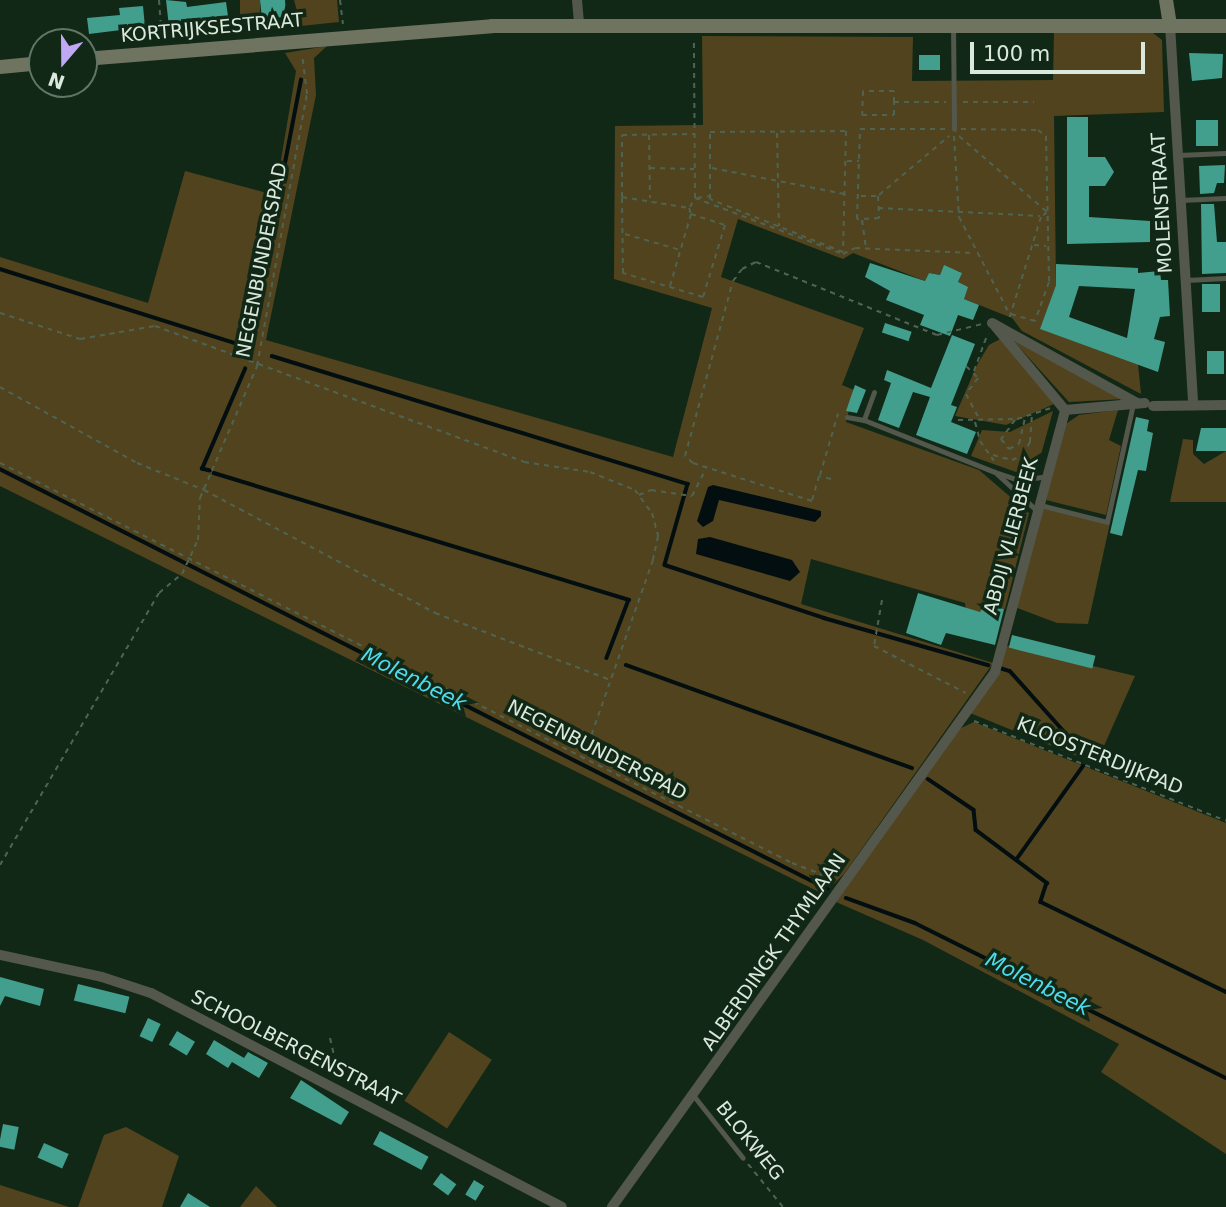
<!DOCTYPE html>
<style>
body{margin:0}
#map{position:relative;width:1226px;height:1207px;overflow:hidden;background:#122816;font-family:"DejaVu Sans",sans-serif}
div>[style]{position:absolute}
.green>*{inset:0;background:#50431d;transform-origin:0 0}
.water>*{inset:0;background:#030e10}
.stream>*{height:3.5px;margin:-1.75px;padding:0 1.75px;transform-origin:1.75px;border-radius:1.75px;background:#030e10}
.building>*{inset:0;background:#429e8d;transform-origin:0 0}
.path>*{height:2px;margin-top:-1px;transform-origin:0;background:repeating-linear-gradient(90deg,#4f6352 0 5px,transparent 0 10px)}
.lane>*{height:5px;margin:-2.5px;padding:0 2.5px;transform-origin:2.5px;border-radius:2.5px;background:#54574b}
.street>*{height:10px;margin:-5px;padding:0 5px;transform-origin:5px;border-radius:5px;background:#54574b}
.secondary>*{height:14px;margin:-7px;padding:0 7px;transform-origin:7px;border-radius:7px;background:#6f7461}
span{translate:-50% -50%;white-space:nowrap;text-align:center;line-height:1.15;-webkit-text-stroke:7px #122816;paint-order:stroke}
.street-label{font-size:19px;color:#dbe9dd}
.water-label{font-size:21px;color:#4ddbee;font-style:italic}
.north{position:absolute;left:28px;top:28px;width:70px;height:70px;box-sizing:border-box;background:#122816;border:2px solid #627566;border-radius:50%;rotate:200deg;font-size:19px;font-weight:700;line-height:28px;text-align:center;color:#dbe9dd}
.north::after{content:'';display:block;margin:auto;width:24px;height:32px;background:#bfa9f4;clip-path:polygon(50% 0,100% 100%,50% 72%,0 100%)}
.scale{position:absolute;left:970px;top:42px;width:175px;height:32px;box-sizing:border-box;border:4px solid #dbe9dd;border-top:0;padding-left:9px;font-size:21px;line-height:24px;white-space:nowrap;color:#dbe9dd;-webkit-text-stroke:5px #122816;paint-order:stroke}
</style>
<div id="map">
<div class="green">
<i style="left:240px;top:0;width:20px;height:29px"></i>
<i style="clip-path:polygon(294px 0,337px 0,339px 22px,301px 26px)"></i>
<i style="clip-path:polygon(1054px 32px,1153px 33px,1162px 40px,1164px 112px,1054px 116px,1056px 285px,1041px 329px,1138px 364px,1141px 394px,1022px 331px,1012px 318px,964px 299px,958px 282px,961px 272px,944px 266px,940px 275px,929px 273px,925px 281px,853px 253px,843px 259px,738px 219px,721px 277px,864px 328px,842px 385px,854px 390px,846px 422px,979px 470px,1029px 513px,1005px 609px,986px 604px,983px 615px,966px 611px,965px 603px,811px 559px,801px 604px,993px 663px,844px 874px,823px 894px,0 486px,0 257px,148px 303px,185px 171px,275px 195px,296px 71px,285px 53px,327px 46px,314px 58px,316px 95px,266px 340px,673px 457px,712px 308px,614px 279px,615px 126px,703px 125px,702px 36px,913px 37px,912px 81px,1053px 80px)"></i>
<i style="clip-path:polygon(1008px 335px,1125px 399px,1069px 402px)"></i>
<i style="clip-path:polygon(1002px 338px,1054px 404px,1006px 425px,955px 416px,977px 365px,989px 345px)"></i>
<i style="clip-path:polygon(1118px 410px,1109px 440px,1121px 446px,1106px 515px,1046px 500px,1064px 425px,1079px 415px)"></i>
<i style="clip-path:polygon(1053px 411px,1036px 473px,1030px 477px,971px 456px,982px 430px,1010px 432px)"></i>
<i style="clip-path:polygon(1183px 439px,1193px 440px,1193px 454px,1204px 464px,1226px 451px,1226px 502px,1170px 502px)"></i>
<i style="clip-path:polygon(1047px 507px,1110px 523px,1088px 624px,1057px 623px,1015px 607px,1040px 510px)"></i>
<i style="clip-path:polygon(1005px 645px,1135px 676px,1096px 764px,970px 713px)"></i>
<i style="clip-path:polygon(974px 722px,1226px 823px,1226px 1154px,1101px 1072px,1119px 1044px,923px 940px,836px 902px,959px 729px)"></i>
<i style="left:449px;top:1032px;width:51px;height:82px;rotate:33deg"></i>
<i style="clip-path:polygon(126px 1127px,179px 1156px,162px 1207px,78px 1207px,104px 1135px)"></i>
<i style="clip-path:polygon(0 1185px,69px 1207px,0 1207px)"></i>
<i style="clip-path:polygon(256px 1186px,277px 1207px,240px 1207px)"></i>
</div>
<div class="water">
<i style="clip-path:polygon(713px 485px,821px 511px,821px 516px,815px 522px,719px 500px,713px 521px,703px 527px,697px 521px,708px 487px)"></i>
<i style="clip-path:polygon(710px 537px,792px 560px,800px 572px,790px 581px,696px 554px,698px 539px)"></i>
</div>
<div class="stream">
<i style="left:0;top:269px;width:262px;rotate:17.5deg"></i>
<i style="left:248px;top:355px;width:280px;rotate:-79.1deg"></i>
<i style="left:272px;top:356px;width:435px;rotate:17.1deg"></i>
<i style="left:688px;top:484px;width:84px;rotate:105.9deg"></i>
<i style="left:665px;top:565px;width:168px;rotate:18.4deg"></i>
<i style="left:824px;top:618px;width:171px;rotate:16deg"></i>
<i style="left:0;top:469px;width:928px;rotate:26.9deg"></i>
<i style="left:210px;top:471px;width:8px;rotate:-166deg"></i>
<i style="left:202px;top:469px;width:109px;rotate:-66.7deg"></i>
<i style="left:214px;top:473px;width:434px;rotate:17deg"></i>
<i style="left:629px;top:600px;width:62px;rotate:110.8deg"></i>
<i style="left:626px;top:665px;width:304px;rotate:19.8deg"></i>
<i style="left:1000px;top:668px;width:10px;rotate:17deg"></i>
<i style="left:1010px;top:671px;width:115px;rotate:48.2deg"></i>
<i style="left:928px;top:779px;width:55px;rotate:34deg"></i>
<i style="left:974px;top:810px;width:20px;rotate:84deg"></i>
<i style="left:976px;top:830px;width:89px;rotate:36.7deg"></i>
<i style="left:1047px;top:883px;width:20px;rotate:108deg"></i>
<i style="left:1041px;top:902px;width:206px;rotate:25.9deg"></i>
<i style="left:1016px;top:860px;width:115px;rotate:-54.5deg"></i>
<i style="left:846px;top:898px;width:73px;rotate:19.9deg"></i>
<i style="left:915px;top:923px;width:347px;rotate:26.5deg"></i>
</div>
<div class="building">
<i style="clip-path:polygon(166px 0,186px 2px,187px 7px,226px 2px,228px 16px,220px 17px,221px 22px,169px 27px)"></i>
<i style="clip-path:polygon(260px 0,285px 0,286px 17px,262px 19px)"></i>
<i style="clip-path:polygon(143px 6px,145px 27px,89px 34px,87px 18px,120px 15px,119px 8px)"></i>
<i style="clip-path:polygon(1189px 53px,1223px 54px,1222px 78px,1192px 81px)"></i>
<i style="left:919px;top:55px;width:21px;height:15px"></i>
<i style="clip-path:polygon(1067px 117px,1088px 117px,1088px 157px,1105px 157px,1114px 172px,1105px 186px,1089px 186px,1089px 217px,1150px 221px,1150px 242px,1067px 244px)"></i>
<i style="left:1218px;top:120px;width:26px;height:22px;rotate:90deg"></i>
<i style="clip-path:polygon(1225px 165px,1224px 183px,1217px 183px,1214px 193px,1200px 194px,1199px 166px)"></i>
<i style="clip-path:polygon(1201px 204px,1214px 204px,1217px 242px,1226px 242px,1226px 273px,1202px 274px)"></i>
<i style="clip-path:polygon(870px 263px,925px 281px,929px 273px,940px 275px,944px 265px,962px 273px,958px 282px,968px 287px,964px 299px,979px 305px,973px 320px,958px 315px,950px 336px,920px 325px,924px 315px,886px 300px,890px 291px,865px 277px)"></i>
<i style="clip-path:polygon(evenodd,1056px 264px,1138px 268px,1138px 273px,1160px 271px,1161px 280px,1168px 280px,1170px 316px,1160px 317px,1154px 339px,1165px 342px,1158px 372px,1040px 329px,1056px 285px,1056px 264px,1079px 286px,1135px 289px,1127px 338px,1069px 317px,1079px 286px)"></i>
<i style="left:1202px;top:284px;width:18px;height:28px"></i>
<i style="left:885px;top:323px;width:28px;height:10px;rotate:18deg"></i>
<i style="clip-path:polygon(952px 335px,975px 344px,951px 405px,957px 407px,951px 422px,976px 432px,967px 454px,916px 435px,930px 397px,913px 392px,899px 428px,878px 420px,891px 383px,884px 380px,887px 370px,931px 388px)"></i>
<i style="left:1207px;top:351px;width:17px;height:23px"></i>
<i style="clip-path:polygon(855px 385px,866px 390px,857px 413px,846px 411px)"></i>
<i style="clip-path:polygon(1136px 417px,1149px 420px,1147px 431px,1153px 433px,1146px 471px,1138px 470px,1122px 536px,1110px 533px)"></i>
<i style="clip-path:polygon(1201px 428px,1226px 428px,1226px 451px,1196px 451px)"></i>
<i style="clip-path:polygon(918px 593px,980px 612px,985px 604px,1004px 609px,995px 645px,946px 633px,941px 645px,906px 633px)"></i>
<i style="left:1012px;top:635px;width:86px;height:13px;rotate:14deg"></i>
<i style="clip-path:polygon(0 977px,44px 989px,40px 1006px,5px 996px,0 1006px)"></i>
<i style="left:78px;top:984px;width:53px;height:17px;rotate:14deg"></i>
<i style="left:148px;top:1018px;width:14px;height:20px;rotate:25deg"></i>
<i style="left:177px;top:1031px;width:21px;height:16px;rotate:31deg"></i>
<i style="clip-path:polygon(214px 1040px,244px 1058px,248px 1052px,268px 1063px,259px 1078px,232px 1062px,228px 1068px,206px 1054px)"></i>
<i style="clip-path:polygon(301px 1080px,349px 1112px,341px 1125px,290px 1098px)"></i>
<i style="left:3px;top:1124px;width:16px;height:23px;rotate:11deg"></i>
<i style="left:380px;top:1131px;width:55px;height:15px;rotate:28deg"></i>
<i style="left:44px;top:1143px;width:27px;height:16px;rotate:24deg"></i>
<i style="left:441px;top:1173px;width:19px;height:14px;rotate:36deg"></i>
<i style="left:474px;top:1180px;width:12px;height:17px;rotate:31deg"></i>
<i style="clip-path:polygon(188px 1193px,210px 1207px,180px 1207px)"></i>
</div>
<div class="path">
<i style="left:159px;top:0;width:40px;rotate:85.7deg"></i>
<i style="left:340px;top:0;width:24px;rotate:83deg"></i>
<i style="left:894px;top:102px;width:11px;rotate:-90deg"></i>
<i style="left:894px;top:91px;width:31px;rotate:180deg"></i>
<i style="left:863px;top:91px;width:24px;rotate:92deg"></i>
<i style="left:862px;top:115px;width:32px"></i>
<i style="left:894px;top:115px;width:13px;rotate:-90deg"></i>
<i style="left:894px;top:102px;width:52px"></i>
<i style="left:963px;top:102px;width:71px"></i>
<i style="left:961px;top:129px;width:77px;rotate:0.7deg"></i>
<i style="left:1038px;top:130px;width:10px;rotate:37deg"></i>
<i style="left:1046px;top:136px;width:146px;rotate:88.8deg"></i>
<i style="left:1049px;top:282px;width:41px;rotate:109.7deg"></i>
<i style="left:1035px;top:321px;width:26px;rotate:-164deg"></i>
<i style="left:846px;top:131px;width:121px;rotate:91.4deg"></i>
<i style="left:843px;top:252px;width:143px;rotate:-158.3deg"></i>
<i style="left:710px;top:199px;width:67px;rotate:-90deg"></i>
<i style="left:710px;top:132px;width:136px;rotate:-0.4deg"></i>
<i style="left:777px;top:133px;width:93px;rotate:88.8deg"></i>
<i style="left:649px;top:135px;width:63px;rotate:89.1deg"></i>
<i style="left:954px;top:136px;width:81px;rotate:86.5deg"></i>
<i style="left:959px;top:217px;width:108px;rotate:62.5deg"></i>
<i style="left:959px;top:136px;width:116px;rotate:40.8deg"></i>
<i style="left:1047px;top:212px;width:8px;rotate:140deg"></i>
<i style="left:1041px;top:217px;width:107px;rotate:107.4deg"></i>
<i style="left:847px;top:161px;width:12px"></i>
<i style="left:650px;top:168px;width:44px;rotate:1.3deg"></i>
<i style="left:712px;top:168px;width:135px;rotate:11.1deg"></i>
<i style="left:879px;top:195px;width:92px;rotate:-40.1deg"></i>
<i style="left:861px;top:196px;width:17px"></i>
<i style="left:878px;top:196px;width:22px;rotate:87deg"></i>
<i style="left:879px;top:218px;width:22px;rotate:177deg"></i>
<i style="left:857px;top:219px;width:90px;rotate:-88.1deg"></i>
<i style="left:860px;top:129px;width:85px"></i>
<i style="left:622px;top:197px;width:68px;rotate:9.3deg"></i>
<i style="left:689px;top:208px;width:6px;rotate:72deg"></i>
<i style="left:691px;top:214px;width:36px;rotate:18deg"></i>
<i style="left:725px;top:225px;width:75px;rotate:107deg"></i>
<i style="left:703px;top:297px;width:84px;rotate:-163.3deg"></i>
<i style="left:623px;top:273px;width:76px;rotate:-90.8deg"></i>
<i style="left:622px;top:197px;width:62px;rotate:-90deg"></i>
<i style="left:622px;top:135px;width:72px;rotate:-0.8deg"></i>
<i style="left:695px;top:198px;width:158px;rotate:20.7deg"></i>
<i style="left:843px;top:254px;width:13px;rotate:-27deg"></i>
<i style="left:855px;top:248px;width:119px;rotate:2.4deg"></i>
<i style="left:697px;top:198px;width:12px;rotate:-9deg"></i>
<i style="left:690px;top:207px;width:10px;rotate:-61deg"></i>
<i style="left:695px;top:198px;width:159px;rotate:-90.4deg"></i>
<i style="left:878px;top:208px;width:162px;rotate:2.8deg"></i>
<i style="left:862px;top:220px;width:28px;rotate:82deg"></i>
<i style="left:625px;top:234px;width:57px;rotate:16.2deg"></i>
<i style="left:1034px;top:245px;width:12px;rotate:5deg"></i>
<i style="left:670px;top:286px;width:75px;rotate:-73.7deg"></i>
<i style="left:0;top:313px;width:84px;rotate:18deg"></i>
<i style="left:80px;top:339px;width:76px;rotate:-9.8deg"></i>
<i style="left:155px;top:326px;width:393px;rotate:20.2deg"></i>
<i style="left:524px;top:462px;width:67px;rotate:8.6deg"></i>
<i style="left:590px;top:472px;width:48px;rotate:21.8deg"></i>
<i style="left:635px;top:490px;width:29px;rotate:54deg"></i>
<i style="left:652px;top:513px;width:24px;rotate:75deg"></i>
<i style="left:658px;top:536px;width:25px;rotate:102deg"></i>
<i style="left:653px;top:560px;width:211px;rotate:109.4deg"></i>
<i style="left:966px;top:366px;width:17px;rotate:45deg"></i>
<i style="left:978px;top:378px;width:20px;rotate:127deg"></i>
<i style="left:966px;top:394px;width:26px;rotate:62deg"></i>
<i style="left:974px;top:371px;width:40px;rotate:-69.8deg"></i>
<i style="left:0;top:387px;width:157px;rotate:29deg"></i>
<i style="left:137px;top:463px;width:72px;rotate:21.9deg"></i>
<i style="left:204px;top:490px;width:262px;rotate:28deg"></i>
<i style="left:435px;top:613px;width:187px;rotate:20.9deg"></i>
<i style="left:958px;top:420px;width:59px;rotate:-1deg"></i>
<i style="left:1017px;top:419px;width:35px;rotate:-18deg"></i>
<i style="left:1015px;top:420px;width:24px;rotate:126deg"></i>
<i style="left:1001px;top:439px;width:13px;rotate:51deg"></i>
<i style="left:1009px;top:449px;width:11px;rotate:-27deg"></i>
<i style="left:1019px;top:444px;width:27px;rotate:-77deg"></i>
<i style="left:975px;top:422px;width:20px;rotate:75deg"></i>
<i style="left:980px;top:441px;width:24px;rotate:55deg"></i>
<i style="left:993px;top:455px;width:20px;rotate:15deg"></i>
<i style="left:1012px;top:460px;width:12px;rotate:-24deg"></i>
<i style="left:1023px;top:455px;width:15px;rotate:-62deg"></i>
<i style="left:1030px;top:442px;width:28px;rotate:-86deg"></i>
<i style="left:0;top:463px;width:887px;rotate:26.8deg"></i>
<i style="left:792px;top:863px;width:45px;rotate:20.9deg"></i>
<i style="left:820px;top:475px;width:64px;rotate:-73.6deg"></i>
<i style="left:831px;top:479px;width:12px;rotate:-166deg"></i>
<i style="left:819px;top:476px;width:26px;rotate:106deg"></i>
<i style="left:812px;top:501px;width:125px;rotate:-162.3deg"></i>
<i style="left:693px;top:463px;width:11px;rotate:-139deg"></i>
<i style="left:685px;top:456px;width:181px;rotate:-74.7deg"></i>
<i style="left:733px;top:281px;width:15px;rotate:-53deg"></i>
<i style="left:742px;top:269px;width:16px;rotate:-27deg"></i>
<i style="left:756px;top:262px;width:195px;rotate:22deg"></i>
<i style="left:937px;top:335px;width:46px;rotate:-13.7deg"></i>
<i style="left:639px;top:495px;width:13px;rotate:-23deg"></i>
<i style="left:651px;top:490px;width:41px;rotate:8.3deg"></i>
<i style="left:692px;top:496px;width:30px;rotate:-63deg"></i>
<i style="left:882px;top:600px;width:47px;rotate:99.9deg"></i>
<i style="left:874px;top:646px;width:103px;rotate:27.1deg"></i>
<i style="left:974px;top:721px;width:271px;rotate:21.6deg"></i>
<i style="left:0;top:865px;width:315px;rotate:-59.7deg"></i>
<i style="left:159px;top:593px;width:30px;rotate:-40deg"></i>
<i style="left:182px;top:574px;width:38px;rotate:-65deg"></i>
<i style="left:198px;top:540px;width:42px;rotate:-87.3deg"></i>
<i style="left:200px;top:498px;width:144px;rotate:-66.6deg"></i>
<i style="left:257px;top:366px;width:277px;rotate:-79.6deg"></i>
<i style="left:307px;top:94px;width:39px;rotate:-97deg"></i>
<i style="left:330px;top:1038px;width:26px;rotate:77deg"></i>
<i style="left:336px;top:1063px;width:52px;rotate:40.4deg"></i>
<i style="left:748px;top:1164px;width:55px;rotate:50.9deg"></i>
</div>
<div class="lane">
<i style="left:953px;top:27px;width:102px;rotate:89.4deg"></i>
<i style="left:1178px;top:155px;width:48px;rotate:-2.4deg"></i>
<i style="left:1180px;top:200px;width:46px;rotate:-2.5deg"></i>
<i style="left:1186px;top:280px;width:40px;rotate:-2.9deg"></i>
<i style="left:874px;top:392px;width:30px;rotate:110deg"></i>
<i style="left:864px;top:420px;width:141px;rotate:21.7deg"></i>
<i style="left:995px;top:472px;width:54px;rotate:42.8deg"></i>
<i style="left:847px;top:417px;width:17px;rotate:10deg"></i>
<i style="left:998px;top:473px;width:21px;rotate:19deg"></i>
<i style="left:1018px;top:480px;width:26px;rotate:-7deg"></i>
<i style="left:1040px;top:505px;width:69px;rotate:14.2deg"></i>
<i style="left:1107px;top:522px;width:121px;rotate:-77.6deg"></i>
<i style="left:693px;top:1095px;width:80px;rotate:51.6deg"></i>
</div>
<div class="street">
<i style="left:577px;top:0;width:25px;rotate:85deg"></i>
<i style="left:1170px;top:25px;width:381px;rotate:86.5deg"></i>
<i style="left:992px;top:323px;width:166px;rotate:28.9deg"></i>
<i style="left:995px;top:326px;width:109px;rotate:50.2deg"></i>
<i style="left:1153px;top:406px;width:73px;rotate:-0.8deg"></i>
<i style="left:1065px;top:410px;width:80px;rotate:-5deg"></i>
<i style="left:0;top:955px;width:104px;rotate:12.2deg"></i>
<i style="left:102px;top:977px;width:52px;rotate:18.1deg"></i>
<i style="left:151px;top:993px;width:463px;rotate:27.5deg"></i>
<i style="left:612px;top:1207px;width:658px;rotate:-54.4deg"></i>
<i style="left:995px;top:672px;width:271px;rotate:-75deg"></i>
</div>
<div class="secondary">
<i style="left:1166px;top:0;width:25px;rotate:81deg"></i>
<i style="left:84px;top:59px;width:409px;rotate:-4.6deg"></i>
<i style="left:492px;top:26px;width:734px"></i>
<i style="left:0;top:67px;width:42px;rotate:-5.4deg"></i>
</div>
<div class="street-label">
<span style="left:212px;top:28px;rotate:-5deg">KORTRIJKSESTRAAT</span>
<span style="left:1162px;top:203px;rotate:-93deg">MOLENSTRAAT</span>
<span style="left:262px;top:260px;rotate:-79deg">NEGENBUNDERSPAD</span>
<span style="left:1011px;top:536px;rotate:-75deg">ABDIJ VLIERBEEK</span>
<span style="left:597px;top:750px;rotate:27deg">NEGENBUNDERSPAD</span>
<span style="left:1100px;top:756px;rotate:22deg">KLOOSTERDIJKPAD</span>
<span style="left:774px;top:952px;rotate:-55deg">ALBERDINGK THYMLAAN</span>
<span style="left:296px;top:1048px;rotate:27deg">SCHOOLBERGENSTRAAT</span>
<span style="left:750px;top:1141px;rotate:51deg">BLOKWEG</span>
</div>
<div class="water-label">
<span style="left:414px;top:679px;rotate:27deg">Molenbeek</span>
<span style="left:1038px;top:984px;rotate:27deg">Molenbeek</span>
</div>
<div class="north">N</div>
<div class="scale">100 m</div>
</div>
